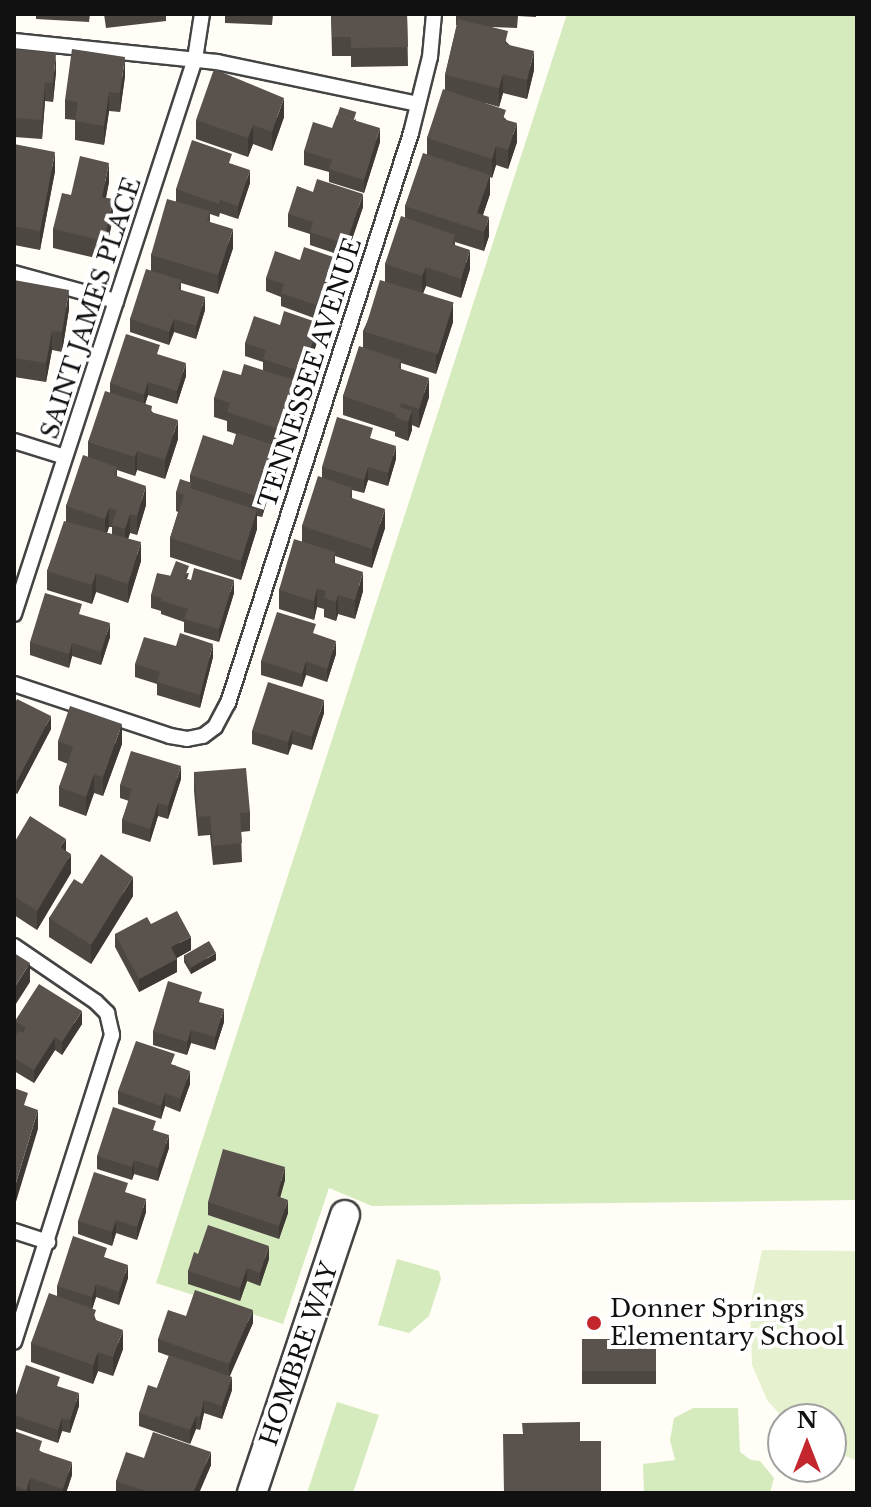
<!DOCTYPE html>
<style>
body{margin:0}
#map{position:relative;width:871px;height:1507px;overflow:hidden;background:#fffdf5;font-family:"Libre Baskerville",serif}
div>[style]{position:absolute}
.green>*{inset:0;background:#d5ebbd}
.pitch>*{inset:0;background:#e6f2cf}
.roads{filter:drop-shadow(2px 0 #444) drop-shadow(-2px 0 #444) drop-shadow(0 2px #444) drop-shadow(0 -2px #444)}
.service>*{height:14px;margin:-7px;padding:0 7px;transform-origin:7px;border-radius:7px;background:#fff}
.minor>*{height:28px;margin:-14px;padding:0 14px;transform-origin:14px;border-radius:14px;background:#fff}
.wall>*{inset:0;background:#4d4742;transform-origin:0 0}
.shaded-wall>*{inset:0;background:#3f3936}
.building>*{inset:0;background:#5a524d;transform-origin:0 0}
.dots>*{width:22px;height:22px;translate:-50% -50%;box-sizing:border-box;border:4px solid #fff;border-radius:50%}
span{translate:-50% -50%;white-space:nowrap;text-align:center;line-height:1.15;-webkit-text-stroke:8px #fff;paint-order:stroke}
.street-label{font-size:24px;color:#111}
.poi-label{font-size:24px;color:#111}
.left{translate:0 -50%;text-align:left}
.frame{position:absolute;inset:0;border:16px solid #111;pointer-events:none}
.north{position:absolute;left:767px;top:1403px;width:80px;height:80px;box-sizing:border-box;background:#fff;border:2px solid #a0a0a0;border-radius:50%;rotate:0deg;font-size:22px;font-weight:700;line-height:32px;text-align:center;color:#111}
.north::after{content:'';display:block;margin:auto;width:28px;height:36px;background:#c4262e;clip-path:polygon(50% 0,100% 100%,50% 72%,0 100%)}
</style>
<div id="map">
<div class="green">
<i style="clip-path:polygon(567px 14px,857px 14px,857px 1200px,372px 1206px,329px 1188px,283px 1324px,156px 1283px)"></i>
<i style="clip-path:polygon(397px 1259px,439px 1271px,441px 1279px,429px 1316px,409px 1333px,378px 1325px)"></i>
<i style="clip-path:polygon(337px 1402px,379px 1415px,353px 1493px,307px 1493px)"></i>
<i style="clip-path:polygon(693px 1408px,738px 1408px,740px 1452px,751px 1460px,760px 1461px,774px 1478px,770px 1493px,644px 1493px,643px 1464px,675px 1460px,670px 1440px,674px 1418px)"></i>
</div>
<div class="pitch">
<i style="clip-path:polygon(762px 1250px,857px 1251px,857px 1461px,831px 1450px,831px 1419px,784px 1419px,767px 1400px,752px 1365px,750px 1307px)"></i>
</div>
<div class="roads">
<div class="service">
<i style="left:14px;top:41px;width:204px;rotate:5.9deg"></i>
<i style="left:217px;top:62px;width:205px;rotate:11.8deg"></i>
<i style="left:14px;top:273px;width:106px;rotate:15.4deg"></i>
<i style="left:14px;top:441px;width:53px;rotate:17.4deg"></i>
<i style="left:14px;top:614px;width:584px;rotate:-71.94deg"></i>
<i style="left:195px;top:59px;width:46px;rotate:-81.2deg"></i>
<i style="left:14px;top:684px;width:164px;rotate:18.4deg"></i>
<i style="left:170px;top:736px;width:17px;rotate:10deg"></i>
<i style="left:187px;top:739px;width:16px;rotate:-11deg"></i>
<i style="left:203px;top:736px;width:15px;rotate:-37deg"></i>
<i style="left:215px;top:727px;width:27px;rotate:-62deg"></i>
<i style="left:228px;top:703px;width:599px;rotate:-72.2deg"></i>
<i style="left:411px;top:133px;width:78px;rotate:-76deg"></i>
<i style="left:430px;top:57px;width:43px;rotate:-84.7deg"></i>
<i style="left:14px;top:946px;width:99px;rotate:34.3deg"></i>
<i style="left:96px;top:1002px;width:16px;rotate:45deg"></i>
<i style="left:107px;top:1013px;width:23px;rotate:77deg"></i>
<i style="left:112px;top:1035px;width:322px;rotate:107.7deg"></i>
<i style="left:14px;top:1231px;width:36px;rotate:18deg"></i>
</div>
<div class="minor">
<i style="left:252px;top:1493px;width:293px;rotate:-71.5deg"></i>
</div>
</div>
<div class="wall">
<i style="clip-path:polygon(36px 14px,90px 14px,89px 22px,36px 19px)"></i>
<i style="clip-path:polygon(104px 14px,166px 14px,166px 21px,106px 28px)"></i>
<i style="clip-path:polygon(225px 14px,273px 14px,272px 25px,225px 23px)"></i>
<i style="clip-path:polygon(331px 14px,407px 14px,408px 66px,351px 67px,351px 56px,332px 56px)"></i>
<i style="clip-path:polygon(456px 14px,536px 14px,536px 17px,518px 16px,517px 28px,492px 27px,534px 70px,527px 99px,503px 93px,499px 107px,485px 103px,506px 119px,517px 142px,508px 169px,496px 165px,492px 178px,490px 177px,490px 194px,483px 215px,489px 236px,484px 251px,455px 242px,455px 245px,470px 269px,461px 298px,426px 286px,423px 294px,453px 322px,436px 374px,401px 363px,401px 369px,429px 397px,419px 428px,412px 425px,412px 430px,408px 441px,395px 436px,395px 432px,343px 415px,343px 396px,363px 347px,363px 331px,385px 282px,385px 264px,405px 218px,405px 206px,427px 154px,427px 138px,445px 90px,445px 75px,457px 25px,456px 25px)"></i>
<i style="clip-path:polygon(14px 49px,56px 72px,53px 102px,45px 101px,42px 139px,14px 137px)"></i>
<i style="clip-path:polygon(125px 76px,120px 112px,109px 111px,104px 145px,75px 140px,75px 120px,65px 119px,65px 100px)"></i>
<i style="clip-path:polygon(284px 117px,272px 151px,253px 144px,248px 157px,196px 139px,196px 120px)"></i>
<i style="clip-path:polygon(356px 119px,356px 121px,380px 142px,364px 193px,329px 182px,329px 172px,304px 165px,304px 151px)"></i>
<i style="clip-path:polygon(14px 144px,55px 171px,40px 250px,14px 245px)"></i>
<i style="clip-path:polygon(232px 164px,250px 183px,238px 219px,220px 213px,219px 217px,210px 214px,210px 222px,233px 248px,218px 294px,181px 283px,181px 290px,205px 310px,196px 339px,174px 332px,169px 345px,130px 332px,130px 319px,151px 270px,151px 255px,176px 201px,176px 189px)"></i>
<i style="clip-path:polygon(109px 182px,106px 198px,113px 218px,104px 260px,53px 248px,53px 229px,71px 195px)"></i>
<i style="clip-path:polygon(363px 207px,346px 257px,310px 245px,310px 234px,288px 227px,288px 214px)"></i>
<i style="clip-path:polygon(339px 272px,322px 321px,281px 306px,281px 297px,266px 291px,266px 278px)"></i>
<i style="clip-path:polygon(14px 280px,69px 309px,62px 352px,52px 350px,46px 382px,14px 377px)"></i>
<i style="clip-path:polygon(319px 336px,303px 385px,300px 384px,300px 401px,284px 450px,278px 448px,278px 465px,262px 517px,257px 516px,257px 529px,241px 580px,170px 557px,170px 538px,178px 512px,176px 511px,176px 492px,190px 482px,190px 475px,233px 445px,236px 434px,227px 431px,227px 421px,214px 417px,214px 398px,241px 375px,263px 370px,263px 362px,245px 356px,245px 343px)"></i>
<i style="clip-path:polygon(evenodd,160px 355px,186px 376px,177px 404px,148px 395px,145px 404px,178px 439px,165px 479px,137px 470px,135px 476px,117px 470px,117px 476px,146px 505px,137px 535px,130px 533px,128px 539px,141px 561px,128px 603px,96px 592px,92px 604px,47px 590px,47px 571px,66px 521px,66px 506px,88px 457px,88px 442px,110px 393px,110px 383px,160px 355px,109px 527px,112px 527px,112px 534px,107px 533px,109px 527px)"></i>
<i style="clip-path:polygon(373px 439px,396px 459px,388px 486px,368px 480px,364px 493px,352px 490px,352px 498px,385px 528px,372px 568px,335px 556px,335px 563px,363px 591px,355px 619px,338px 614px,336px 621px,324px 617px,324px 609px,317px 607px,314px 620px,279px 609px,279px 590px,302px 542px,302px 526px,322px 477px,322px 467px)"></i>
<i style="clip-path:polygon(189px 573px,187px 579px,234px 593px,219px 642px,184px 632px,184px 622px,161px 614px,161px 611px,151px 608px,151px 595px,171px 575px)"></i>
<i style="clip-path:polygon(82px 615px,110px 637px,101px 665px,72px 656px,69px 668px,30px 655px,30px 642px)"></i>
<i style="clip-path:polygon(316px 634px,336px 654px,327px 682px,306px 675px,302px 687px,261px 675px,261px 661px)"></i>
<i style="clip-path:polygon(213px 657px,200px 708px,157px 695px,157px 684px,135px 677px,135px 664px)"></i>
<i style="clip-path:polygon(14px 705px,51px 729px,17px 794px,14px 792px)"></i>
<i style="clip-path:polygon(324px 713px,312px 750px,292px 744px,288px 755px,252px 744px,252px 731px)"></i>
<i style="clip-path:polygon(58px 741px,122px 744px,103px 796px,94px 793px,86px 816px,59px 806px,59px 787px,68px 764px,58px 760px)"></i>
<i style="clip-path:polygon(194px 772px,250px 812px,250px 831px,241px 832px,242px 862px,213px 865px,210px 835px,198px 836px,194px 791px)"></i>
<i style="clip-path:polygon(181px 779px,168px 819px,158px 816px,150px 842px,122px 833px,122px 820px,129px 801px,120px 798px,120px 785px)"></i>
<i style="clip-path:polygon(14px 843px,66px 851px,71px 873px,37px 930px,14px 915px)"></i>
<i style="clip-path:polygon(82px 884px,133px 896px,91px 964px,49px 937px,49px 918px)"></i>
<i style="clip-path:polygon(151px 924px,191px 950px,177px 958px,177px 972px,139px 992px,115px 947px,115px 934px)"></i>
<i style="clip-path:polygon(184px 955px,216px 960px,191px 974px,184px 962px)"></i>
<i style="clip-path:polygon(202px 1003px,224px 1022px,215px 1050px,191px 1043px,187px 1055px,153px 1045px,153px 1031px)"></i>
<i style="clip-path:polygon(15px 1021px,82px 1024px,62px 1055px,55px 1050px,34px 1083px,14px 1071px,14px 1039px,16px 1035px)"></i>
<i style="clip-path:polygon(175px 1065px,190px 1084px,180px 1112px,165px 1106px,161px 1119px,118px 1104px,118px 1091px)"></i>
<i style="clip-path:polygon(156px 1131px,169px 1148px,158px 1181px,134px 1174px,132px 1180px,97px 1169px,97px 1156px)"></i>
<i style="clip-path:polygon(285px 1180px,280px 1197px,288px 1213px,279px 1239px,208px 1215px,208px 1202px)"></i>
<i style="clip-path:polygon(128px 1193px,146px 1212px,137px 1240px,116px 1233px,112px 1246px,78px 1234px,78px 1221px)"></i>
<i style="clip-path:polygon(198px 1254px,269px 1259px,260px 1286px,247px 1281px,240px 1301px,188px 1284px,188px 1271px)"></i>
<i style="clip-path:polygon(107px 1258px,128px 1278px,119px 1305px,96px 1297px,92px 1309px,96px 1320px,123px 1349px,113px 1376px,98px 1371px,93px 1384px,31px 1362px,31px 1343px,57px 1296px,57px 1286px)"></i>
<i style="clip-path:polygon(186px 1316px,253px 1323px,230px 1376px,232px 1390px,222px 1419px,204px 1413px,200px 1430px,196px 1429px,190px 1444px,139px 1426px,139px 1413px,157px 1388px,169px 1356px,158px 1352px,158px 1339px)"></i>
<i style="left:656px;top:1339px;width:45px;height:74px;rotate:90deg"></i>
<i style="clip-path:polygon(60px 1387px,79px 1406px,70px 1433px,62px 1431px,58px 1443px,14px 1428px,14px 1401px)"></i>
<i style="clip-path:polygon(14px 1431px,72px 1475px,66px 1493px,36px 1493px,30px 1491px,29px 1493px,14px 1493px)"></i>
<i style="clip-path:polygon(144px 1458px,211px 1465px,199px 1493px,116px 1493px,116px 1481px)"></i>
</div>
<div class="shaded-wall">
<i style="clip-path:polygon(534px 51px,534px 70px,527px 99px,527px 80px)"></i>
<i style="clip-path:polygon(56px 53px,56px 72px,53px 102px,53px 83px)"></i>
<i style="clip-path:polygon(125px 57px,125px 76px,120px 112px,120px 93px)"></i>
<i style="clip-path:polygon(503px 74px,503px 93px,499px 107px,499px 88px)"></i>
<i style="clip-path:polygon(45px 82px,45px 101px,42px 139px,42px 120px)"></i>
<i style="clip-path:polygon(109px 92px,109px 111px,104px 145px,104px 126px)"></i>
<i style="clip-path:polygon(284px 98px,284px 117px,272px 151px,272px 132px)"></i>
<i style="clip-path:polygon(517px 123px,517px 142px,508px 169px,508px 150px)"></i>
<i style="clip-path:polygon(253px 125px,253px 144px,248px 157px,248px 138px)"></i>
<i style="clip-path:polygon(380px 128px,380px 142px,364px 193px,364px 180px)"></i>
<i style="clip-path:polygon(496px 146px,496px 165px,492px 178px,492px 159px)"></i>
<i style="clip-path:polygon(55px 152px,55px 171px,40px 250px,40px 231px)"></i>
<i style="clip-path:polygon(109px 163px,109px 182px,102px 216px,102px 197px)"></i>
<i style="clip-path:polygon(250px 170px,250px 183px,238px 219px,238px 206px)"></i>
<i style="clip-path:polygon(490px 175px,490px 194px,477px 232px,477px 213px)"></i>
<i style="clip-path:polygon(363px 194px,363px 207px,346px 257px,346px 244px)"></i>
<i style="clip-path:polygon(113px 199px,113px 218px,104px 260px,104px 241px)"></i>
<i style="clip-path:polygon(489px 217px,489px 236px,484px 251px,484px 232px)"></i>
<i style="clip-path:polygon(233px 229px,233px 248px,218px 294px,218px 275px)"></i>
<i style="clip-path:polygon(470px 250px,470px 269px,461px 298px,461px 279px)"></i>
<i style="clip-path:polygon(339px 259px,339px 272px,322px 321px,322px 307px)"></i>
<i style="clip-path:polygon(426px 267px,426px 286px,422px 295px,422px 276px)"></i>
<i style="clip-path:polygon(69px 290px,69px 309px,62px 352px,62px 332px)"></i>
<i style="clip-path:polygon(205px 297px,205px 310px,196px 339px,196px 326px)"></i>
<i style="clip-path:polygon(453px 303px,453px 322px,436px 374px,436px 355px)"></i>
<i style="clip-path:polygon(174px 319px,174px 332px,169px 345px,169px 332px)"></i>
<i style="clip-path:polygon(319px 323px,319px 336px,303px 385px,303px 372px)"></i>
<i style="clip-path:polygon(52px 331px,52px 350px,46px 382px,46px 363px)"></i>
<i style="clip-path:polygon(186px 363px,186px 376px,177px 404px,177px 391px)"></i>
<i style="clip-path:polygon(429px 378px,429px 397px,419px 428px,419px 409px)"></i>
<i style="clip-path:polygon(148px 382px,148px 395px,144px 408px,144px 395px)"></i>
<i style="clip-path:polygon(300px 382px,300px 401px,284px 450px,284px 431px)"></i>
<i style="clip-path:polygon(412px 411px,412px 430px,408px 441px,408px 422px)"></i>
<i style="clip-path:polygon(178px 420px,178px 439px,165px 479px,165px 460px)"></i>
<i style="clip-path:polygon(278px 446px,278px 465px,262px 517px,262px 498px)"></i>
<i style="clip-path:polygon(396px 446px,396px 459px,388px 486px,388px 473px)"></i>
<i style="clip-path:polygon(137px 451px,137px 470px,135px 476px,135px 457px)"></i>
<i style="clip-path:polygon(368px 467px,368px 480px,364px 493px,364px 480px)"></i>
<i style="clip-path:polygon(146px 486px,146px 505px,137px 535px,137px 516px)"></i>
<i style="clip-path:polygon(109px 508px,109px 527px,105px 538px,105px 519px)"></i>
<i style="clip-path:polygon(385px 509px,385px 528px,372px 568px,372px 549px)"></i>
<i style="clip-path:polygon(257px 510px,257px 529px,241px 580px,241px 561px)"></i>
<i style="clip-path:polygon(130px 514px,130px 533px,125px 548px,125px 529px)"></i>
<i style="clip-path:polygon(141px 542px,141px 561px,128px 603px,128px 584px)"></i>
<i style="clip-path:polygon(363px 572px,363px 591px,355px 619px,355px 600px)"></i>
<i style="clip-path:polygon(96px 573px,96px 592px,92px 604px,92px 585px)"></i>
<i style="clip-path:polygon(234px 580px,234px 593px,219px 642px,219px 629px)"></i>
<i style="clip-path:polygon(317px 588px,317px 607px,314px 620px,314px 601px)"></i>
<i style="clip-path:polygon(338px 595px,338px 614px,336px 621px,336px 602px)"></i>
<i style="clip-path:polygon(110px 623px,110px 637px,101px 665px,101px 652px)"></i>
<i style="clip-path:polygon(336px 641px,336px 654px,327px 682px,327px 669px)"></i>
<i style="clip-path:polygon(72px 643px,72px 656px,69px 668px,69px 654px)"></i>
<i style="clip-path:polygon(213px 644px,213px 657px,200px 708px,200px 695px)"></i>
<i style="clip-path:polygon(306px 661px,306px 675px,302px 687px,302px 674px)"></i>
<i style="clip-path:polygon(324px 700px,324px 713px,312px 750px,312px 737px)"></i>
<i style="clip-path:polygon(51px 716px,51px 729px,17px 794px,17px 781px)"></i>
<i style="clip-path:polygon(122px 724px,122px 744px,103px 796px,103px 777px)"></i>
<i style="clip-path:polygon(292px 730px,292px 744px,288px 755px,288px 742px)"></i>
<i style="clip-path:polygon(181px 766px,181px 779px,168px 819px,168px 806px)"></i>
<i style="clip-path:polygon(94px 774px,94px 793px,86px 816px,86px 797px)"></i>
<i style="clip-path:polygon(158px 803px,158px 816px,150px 842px,150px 829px)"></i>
<i style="clip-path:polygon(66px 839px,66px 858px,60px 847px)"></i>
<i style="clip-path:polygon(71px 854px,71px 873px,37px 930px,37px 911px)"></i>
<i style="clip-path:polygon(133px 877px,133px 896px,91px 964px,91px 945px)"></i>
<i style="clip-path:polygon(191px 937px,191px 950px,171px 961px,171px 947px)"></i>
<i style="clip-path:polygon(216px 953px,216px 960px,191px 974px,191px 968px)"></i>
<i style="clip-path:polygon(177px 959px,177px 972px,139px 992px,139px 979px)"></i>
<i style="clip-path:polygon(30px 963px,30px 982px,14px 1007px,14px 988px)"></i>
<i style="clip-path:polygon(224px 1009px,224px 1022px,215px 1050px,215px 1037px)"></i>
<i style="clip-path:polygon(82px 1011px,82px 1024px,62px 1055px,62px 1042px)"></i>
<i style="clip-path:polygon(191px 1030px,191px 1043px,187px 1055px,187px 1042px)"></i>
<i style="clip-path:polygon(55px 1037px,55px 1050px,34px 1083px,34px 1070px)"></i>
<i style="clip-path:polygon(190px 1071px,190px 1084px,180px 1112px,180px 1099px)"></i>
<i style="clip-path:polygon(165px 1093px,165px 1106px,161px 1119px,161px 1106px)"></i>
<i style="clip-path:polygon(38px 1110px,38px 1129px,15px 1205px,15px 1186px)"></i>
<i style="clip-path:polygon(169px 1135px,169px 1148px,158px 1181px,158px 1168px)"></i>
<i style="clip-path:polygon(134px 1160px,134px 1174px,132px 1180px,132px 1167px)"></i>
<i style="clip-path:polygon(285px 1167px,285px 1180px,277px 1209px,277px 1196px)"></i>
<i style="clip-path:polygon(146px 1199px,146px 1212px,137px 1240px,137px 1227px)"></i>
<i style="clip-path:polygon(288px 1200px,288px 1213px,279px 1239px,279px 1226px)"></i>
<i style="clip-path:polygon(116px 1220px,116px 1233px,112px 1246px,112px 1232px)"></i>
<i style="clip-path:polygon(269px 1246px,269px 1259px,260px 1286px,260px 1273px)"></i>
<i style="clip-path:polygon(128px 1265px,128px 1278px,119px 1305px,119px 1292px)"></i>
<i style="clip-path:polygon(247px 1268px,247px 1281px,240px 1301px,240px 1288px)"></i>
<i style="clip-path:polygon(96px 1284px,96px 1297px,92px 1310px,92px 1297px)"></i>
<i style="clip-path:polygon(253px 1310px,253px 1323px,229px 1377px,229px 1364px)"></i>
<i style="clip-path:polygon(123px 1330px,123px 1349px,113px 1376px,113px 1357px)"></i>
<i style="clip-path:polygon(98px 1352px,98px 1371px,93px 1384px,93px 1365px)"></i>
<i style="clip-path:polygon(232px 1377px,232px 1390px,222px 1419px,222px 1406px)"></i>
<i style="clip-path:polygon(79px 1393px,79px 1406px,70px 1433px,70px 1420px)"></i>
<i style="clip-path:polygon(204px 1400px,204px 1413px,200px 1430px,200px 1417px)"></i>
<i style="clip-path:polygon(196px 1416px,196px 1429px,190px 1444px,190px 1430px)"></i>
<i style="clip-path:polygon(62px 1418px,62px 1431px,58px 1443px,58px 1430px)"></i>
<i style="clip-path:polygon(211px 1452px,211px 1465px,199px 1493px,193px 1493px)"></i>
<i style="clip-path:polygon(72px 1462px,72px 1475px,66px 1493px,63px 1493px,63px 1489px)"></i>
<i style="clip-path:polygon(30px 1478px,30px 1491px,29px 1493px,26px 1493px)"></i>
</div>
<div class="building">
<i style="clip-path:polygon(331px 14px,407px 14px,408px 47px,351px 48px,351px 37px,332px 37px)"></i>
<i style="clip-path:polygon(458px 19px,508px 31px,505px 44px,534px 51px,527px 80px,503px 74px,499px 88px,445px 75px)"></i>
<i style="clip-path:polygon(14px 49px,56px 53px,53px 83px,45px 82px,42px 120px,14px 118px)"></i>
<i style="clip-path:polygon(72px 49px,125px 57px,120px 93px,109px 92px,104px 126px,75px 121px,78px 102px,65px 100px)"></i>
<i style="clip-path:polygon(214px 69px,284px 98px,272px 132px,253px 125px,248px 138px,196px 120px)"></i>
<i style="clip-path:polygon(443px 89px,506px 110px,503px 119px,517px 123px,508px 150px,496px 146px,492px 159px,427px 138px)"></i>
<i style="left:340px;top:107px;width:17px;height:9px;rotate:17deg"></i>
<i style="clip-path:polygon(337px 115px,380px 128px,364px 180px,329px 169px,332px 160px,304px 151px,313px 122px,332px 128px)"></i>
<i style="clip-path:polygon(192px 140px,232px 154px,229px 163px,250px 170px,238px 206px,220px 200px,219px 204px,176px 189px)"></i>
<i style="clip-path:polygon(14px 144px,55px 152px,40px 231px,14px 226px)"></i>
<i style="clip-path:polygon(423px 153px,490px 175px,477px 213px,489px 217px,484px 232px,405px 206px)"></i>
<i style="clip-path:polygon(80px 156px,109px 163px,102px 197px,113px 199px,104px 241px,53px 229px,62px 193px,71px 195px)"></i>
<i style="clip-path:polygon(317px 179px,363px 194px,346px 244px,310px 232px,313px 222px,288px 214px,297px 186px,313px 192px)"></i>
<i style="clip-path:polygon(167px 199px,210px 211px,207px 221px,233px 229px,218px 275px,151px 255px)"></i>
<i style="clip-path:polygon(401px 216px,455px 235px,452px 244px,470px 250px,461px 279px,426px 267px,422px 276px,385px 264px)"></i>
<i style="clip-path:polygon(304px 247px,339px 259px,322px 307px,281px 293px,284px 284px,266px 278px,275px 251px,300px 260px)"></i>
<i style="clip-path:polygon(146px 269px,181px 280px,178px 289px,205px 297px,196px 326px,174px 319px,169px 332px,130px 319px)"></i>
<i style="clip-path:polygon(14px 280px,69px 290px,62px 332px,52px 331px,46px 363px,14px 358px)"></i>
<i style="left:380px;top:280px;width:77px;height:54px;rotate:17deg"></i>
<i style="clip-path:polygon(284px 311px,319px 323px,303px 372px,263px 359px,266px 350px,245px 343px,254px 316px,280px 325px)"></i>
<i style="clip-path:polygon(126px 334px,160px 345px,157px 354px,186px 363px,177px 391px,148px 382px,144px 395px,110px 383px)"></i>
<i style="clip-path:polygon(359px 346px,401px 360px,398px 368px,429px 378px,419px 409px,401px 403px,400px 407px,412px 411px,408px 422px,395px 417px,396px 414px,343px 396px)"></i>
<i style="clip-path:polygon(244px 364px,300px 382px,284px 431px,227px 412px,230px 403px,214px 398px,223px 370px,241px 375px)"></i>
<i style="clip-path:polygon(105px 391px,152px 406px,151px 412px,178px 420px,165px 460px,137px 451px,135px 457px,88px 442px)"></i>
<i style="clip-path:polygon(337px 417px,373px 428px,370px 438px,396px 446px,388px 473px,368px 467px,364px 480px,322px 467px)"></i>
<i style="clip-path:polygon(237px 433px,278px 446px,262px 498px,190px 475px,203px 435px,233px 445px)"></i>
<i style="clip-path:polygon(83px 455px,117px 467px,114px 475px,146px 486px,137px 516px,130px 514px,125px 529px,112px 525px,117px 510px,109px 508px,105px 519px,66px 506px)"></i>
<i style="clip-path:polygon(318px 476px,352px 488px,349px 497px,385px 509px,372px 549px,302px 526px)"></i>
<i style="clip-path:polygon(180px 479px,192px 483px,190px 488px,257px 510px,241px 561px,170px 538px,184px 495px,176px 492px)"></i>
<i style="clip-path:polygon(64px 521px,141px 542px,128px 584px,96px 573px,92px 585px,47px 571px)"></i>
<i style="clip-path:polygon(294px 539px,335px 552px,332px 562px,363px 572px,355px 600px,338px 595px,336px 602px,324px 598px,326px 591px,317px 588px,314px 601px,279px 590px)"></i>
<i style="left:176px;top:561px;width:14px;height:15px;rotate:21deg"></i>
<i style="clip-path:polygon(194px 568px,234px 580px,219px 629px,184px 619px,188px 609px,161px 601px,162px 598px,151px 595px,157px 573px,191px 580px)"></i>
<i style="clip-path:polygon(45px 593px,82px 604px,79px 614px,110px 623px,101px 652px,72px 643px,69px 654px,30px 642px)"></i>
<i style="clip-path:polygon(277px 612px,316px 624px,313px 633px,336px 641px,327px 669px,306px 661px,302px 674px,261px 661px)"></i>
<i style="clip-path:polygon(180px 633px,213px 644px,200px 695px,157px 682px,160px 672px,135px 664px,144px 637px,176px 646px)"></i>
<i style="clip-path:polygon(268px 682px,324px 700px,312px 737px,292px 730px,288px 742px,252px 731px)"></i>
<i style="clip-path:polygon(17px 699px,51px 716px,17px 781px,14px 779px,14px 705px)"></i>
<i style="clip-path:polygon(70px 706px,122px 724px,103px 777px,94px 774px,86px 797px,59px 787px,73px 747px,58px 741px)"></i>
<i style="clip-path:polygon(131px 751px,181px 766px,168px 806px,158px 803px,150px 829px,122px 820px,132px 789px,120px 785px)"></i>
<i style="clip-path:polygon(246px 768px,250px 812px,240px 813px,242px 843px,213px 846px,210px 816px,198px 817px,194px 772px)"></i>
<i style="clip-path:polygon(30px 816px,66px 839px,60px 847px,71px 854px,37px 911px,14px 896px,14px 843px)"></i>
<i style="clip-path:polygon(101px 854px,133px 877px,91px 945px,49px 918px,74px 879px,82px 884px)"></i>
<i style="clip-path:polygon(177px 911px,191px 937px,171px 947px,177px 959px,139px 979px,115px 934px,147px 917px,151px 924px)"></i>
<i style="left:209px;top:941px;width:14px;height:29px;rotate:60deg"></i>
<i style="clip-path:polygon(14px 953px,30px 963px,14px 988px)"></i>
<i style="clip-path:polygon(168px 981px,202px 992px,199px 1002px,224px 1009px,215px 1037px,191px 1030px,187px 1042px,153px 1031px)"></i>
<i style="clip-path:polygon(39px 984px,82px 1011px,62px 1042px,55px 1037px,34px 1070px,14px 1058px,14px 1039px,19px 1031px,23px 1033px,26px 1028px,15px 1021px)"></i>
<i style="clip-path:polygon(136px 1041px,175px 1054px,171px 1064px,190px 1071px,180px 1099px,165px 1093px,161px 1106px,118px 1091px)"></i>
<i style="clip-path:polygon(14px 1088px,28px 1093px,24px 1105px,38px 1110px,15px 1186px)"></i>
<i style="clip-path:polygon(113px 1107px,156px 1121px,153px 1130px,169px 1135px,158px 1168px,134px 1160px,132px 1167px,97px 1156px)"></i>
<i style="clip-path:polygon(223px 1149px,285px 1167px,277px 1196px,288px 1200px,279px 1226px,208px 1202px)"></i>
<i style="clip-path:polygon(94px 1172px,128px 1183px,125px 1192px,146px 1199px,137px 1227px,116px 1220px,112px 1232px,78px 1221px)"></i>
<i style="clip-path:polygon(208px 1225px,269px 1246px,260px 1273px,247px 1268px,240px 1288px,188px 1271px,194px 1252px,198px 1254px)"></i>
<i style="clip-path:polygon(73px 1236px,107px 1248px,104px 1257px,128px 1265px,119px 1292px,96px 1284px,92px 1297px,57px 1286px)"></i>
<i style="clip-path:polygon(195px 1290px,253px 1310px,229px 1364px,158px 1339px,168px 1310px,186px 1316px)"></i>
<i style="clip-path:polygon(49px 1293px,96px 1310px,93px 1319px,123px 1330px,113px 1357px,98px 1352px,93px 1365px,31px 1343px)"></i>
<i style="left:656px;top:1339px;width:32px;height:74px;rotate:90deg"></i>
<i style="clip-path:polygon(169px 1355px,232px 1377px,222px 1406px,204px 1400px,200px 1417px,196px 1416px,190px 1430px,139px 1413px,148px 1385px,157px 1388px)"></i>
<i style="clip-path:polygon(26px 1365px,60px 1377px,57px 1386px,79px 1393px,70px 1420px,62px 1418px,58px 1430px,14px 1415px,14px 1401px)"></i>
<i style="clip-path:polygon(580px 1422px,580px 1441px,601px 1441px,601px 1493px,504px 1493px,503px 1434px,523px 1434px,522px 1423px)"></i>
<i style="clip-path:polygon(14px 1431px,42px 1441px,39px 1451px,72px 1462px,63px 1489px,30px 1478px,26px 1490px,14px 1486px)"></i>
<i style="clip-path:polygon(153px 1432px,211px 1452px,193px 1493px,151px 1493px,116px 1481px,126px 1452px,144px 1458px)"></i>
</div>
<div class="dots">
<i style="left:594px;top:1323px;background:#c4262e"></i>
</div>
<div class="street-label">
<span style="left:91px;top:308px;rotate:-72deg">SAINT JAMES PLACE</span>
<span style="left:310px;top:373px;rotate:-72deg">TENNESSEE AVENUE</span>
<span style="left:299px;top:1354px;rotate:-71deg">HOMBRE WAY</span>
</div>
<div class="poi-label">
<span class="left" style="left:610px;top:1323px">Donner Springs<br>Elementary School</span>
</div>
<div class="frame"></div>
<div class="north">N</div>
</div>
